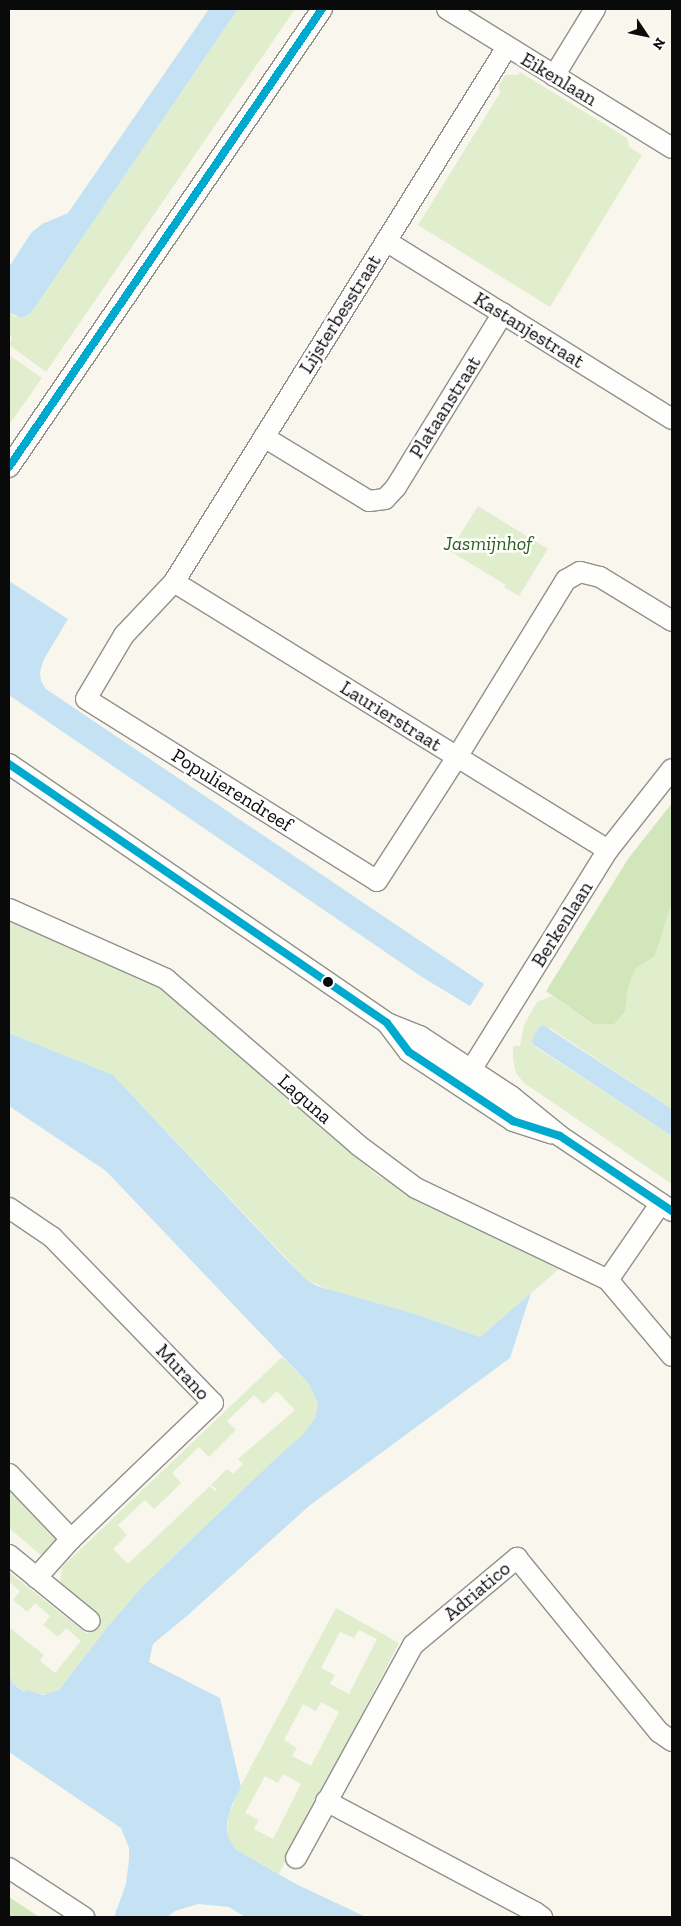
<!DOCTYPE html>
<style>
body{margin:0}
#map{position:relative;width:681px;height:1926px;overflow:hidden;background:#f9f6ed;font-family:"Zilla Slab",serif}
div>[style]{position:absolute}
.green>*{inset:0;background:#e1eecd}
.forest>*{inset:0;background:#d2e6bb}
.water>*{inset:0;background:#c4e2f3}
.roads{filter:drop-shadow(1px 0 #92908c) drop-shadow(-1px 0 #92908c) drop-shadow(0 1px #92908c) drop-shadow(0 -1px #92908c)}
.minor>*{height:20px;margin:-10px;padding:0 10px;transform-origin:10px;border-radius:10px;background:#fefefc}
.bus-1>*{height:8px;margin:-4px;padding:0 4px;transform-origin:4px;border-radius:4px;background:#00a9ce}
.dots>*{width:14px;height:14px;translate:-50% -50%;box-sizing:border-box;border:2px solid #fff;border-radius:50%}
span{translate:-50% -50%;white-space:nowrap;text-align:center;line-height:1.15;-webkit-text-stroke:5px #fff;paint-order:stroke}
.street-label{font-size:20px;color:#0a0a0a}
.park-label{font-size:20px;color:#2a601c;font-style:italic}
.frame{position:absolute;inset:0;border:10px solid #0a0a0a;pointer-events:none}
.north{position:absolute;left:621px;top:10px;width:50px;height:50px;-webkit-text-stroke:4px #fff;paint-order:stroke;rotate:124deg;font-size:14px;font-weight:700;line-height:20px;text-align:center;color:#0a0a0a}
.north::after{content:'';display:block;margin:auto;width:18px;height:22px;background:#0a0a0a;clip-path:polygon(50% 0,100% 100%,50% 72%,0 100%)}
</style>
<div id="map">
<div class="green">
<i style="clip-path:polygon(238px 9px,295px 9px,46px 372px,9px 345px,12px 338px,9px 335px,9px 312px,16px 317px,31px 313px)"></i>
<i style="clip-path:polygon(520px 72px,627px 138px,629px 147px,642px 155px,550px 307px,418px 225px,500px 93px,499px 86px,505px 75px,518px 75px)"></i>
<i style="clip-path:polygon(9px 355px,42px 378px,9px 425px)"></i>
<i style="clip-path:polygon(478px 506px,548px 549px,519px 596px,504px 587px,506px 585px,450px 551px)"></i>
<i style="clip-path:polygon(672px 902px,672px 1109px,550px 1028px,534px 1046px,672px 1136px,672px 1184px,524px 1083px,516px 1073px,513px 1059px,513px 1046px,520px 1046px,524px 1025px,537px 1002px,552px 996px,593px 1024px,625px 1011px,628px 987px,635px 968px,655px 956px)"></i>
<i style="clip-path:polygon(9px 918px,160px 988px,378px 1176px,559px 1269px,480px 1337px,415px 1314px,335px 1292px,307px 1280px,113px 1075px,9px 1033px)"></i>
<i style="clip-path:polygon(evenodd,282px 1357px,309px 1384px,318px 1404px,315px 1418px,305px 1434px,276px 1458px,142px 1587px,109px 1625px,59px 1690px,47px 1694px,34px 1694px,26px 1690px,25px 1692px,11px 1682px,13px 1680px,9px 1677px,9px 1627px,44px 1655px,40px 1661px,55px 1673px,81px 1641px,66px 1628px,58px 1637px,43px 1625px,50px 1616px,35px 1603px,27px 1612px,13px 1600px,20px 1591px,9px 1582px,9px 1572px,87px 1634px,101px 1617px,60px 1582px,62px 1567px,282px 1357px,277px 1391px,295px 1410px,238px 1459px,243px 1464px,233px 1474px,227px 1469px,211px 1485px,217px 1489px,215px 1491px,210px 1486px,128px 1564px,113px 1549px,127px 1535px,118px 1525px,145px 1500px,154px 1509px,168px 1496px,181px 1483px,172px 1473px,199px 1447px,209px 1457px,236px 1430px,227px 1421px,254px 1395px,263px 1404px,277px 1391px)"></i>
<i style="clip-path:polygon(9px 1486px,62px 1539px,44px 1558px,9px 1528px)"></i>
<i style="clip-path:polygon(evenodd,336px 1608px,399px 1643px,279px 1874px,235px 1849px,227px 1834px,228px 1818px,239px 1789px,336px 1608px,359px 1630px,377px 1639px,349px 1694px,330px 1684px,335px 1675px,321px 1668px,340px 1632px,354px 1638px,359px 1630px,336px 1608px,321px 1702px,339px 1712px,311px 1766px,292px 1756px,297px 1748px,284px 1740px,303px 1704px,316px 1711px,321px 1702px,336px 1608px,283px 1774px,301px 1784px,273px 1839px,254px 1829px,259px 1820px,245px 1813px,265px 1776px,278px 1783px,283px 1774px)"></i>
</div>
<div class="forest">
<i style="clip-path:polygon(672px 803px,672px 902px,655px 956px,635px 969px,628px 987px,625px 1011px,614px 1024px,593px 1024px,546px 991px,628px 859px)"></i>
<i style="clip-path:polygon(9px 1897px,39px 1917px,9px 1917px)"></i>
</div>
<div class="water">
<i style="clip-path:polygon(209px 9px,238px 9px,31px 313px,21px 318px,9px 312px,9px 267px,31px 233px,42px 224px,68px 213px)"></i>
<i style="clip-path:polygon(9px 581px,68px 619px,44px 659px,40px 672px,41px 681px,46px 689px,484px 984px,470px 1006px,422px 977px,9px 695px)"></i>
<i style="clip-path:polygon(543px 1025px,672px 1109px,672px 1136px,534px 1045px,532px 1041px,534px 1036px,539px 1027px)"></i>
<i style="clip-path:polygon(9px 1033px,113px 1075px,283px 1256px,307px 1280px,317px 1286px,415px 1314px,480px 1337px,531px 1293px,510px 1358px,309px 1506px,188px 1615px,153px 1644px,149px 1662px,220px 1698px,241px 1787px,232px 1805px,227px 1822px,227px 1834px,235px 1849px,296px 1884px,366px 1917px,245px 1917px,229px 1907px,198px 1904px,175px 1911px,167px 1917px,114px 1917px,126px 1884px,129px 1860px,129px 1848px,121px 1828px,9px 1752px,9px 1677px,13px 1680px,11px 1682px,24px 1692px,26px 1690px,43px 1695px,59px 1690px,109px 1625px,142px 1587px,276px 1458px,304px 1434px,315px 1418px,318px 1404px,309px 1384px,106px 1171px,9px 1106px)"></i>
</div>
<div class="roads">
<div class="minor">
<i style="left:447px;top:9px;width:264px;rotate:31.7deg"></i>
<i style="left:507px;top:47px;width:630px;rotate:121.9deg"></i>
<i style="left:174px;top:582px;width:73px;rotate:133.3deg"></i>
<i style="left:124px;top:635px;width:74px;rotate:120.7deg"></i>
<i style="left:86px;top:699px;width:343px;rotate:32deg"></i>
<i style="left:377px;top:881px;width:148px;rotate:-57.2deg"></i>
<i style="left:457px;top:757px;width:208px;rotate:-58.4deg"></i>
<i style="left:566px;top:580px;width:16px;rotate:-30deg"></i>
<i style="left:580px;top:572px;width:21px;rotate:14deg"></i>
<i style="left:600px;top:577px;width:84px;rotate:31.4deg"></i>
<i style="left:554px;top:76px;width:79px;rotate:-58.5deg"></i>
<i style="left:386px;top:241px;width:337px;rotate:31.9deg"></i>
<i style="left:264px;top:437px;width:123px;rotate:31.4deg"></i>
<i style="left:369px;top:501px;width:16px;rotate:-7deg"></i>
<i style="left:385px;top:499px;width:16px;rotate:-47deg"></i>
<i style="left:396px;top:487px;width:204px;rotate:-58.4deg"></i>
<i style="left:9px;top:467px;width:555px;rotate:-55.65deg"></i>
<i style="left:174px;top:582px;width:510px;rotate:31.7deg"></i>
<i style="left:9px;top:764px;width:458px;rotate:34.4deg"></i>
<i style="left:387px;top:1023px;width:35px;rotate:22deg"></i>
<i style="left:420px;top:1036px;width:109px;rotate:33.4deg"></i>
<i style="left:511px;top:1096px;width:63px;rotate:39.2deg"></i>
<i style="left:560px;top:1136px;width:135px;rotate:33.8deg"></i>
<i style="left:9px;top:909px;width:172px;rotate:24deg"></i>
<i style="left:166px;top:979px;width:254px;rotate:40.8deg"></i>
<i style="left:358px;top:1145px;width:72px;rotate:36.6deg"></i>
<i style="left:416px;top:1188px;width:213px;rotate:25.6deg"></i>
<i style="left:608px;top:1280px;width:99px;rotate:49.9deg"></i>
<i style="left:387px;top:1023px;width:36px;rotate:53deg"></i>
<i style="left:409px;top:1052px;width:14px;rotate:34deg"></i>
<i style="left:421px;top:1060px;width:110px;rotate:33.5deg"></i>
<i style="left:513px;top:1121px;width:40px;rotate:18deg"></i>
<i style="left:461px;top:1086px;width:278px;rotate:-58.1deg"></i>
<i style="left:608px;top:850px;width:103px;rotate:-51.7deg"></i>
<i style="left:9px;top:1208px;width:52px;rotate:34deg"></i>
<i style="left:52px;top:1237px;width:231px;rotate:45.9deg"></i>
<i style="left:213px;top:1403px;width:197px;rotate:136.2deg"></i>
<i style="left:71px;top:1539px;width:52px;rotate:131.9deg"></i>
<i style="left:608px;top:1280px;width:93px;rotate:-55.5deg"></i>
<i style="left:9px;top:1474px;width:90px;rotate:46.4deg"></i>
<i style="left:9px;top:1555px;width:104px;rotate:39.2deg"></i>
<i style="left:326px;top:1801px;width:237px;rotate:28deg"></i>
<i style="left:535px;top:1912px;width:9px;rotate:36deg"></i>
<i style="left:296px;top:1858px;width:243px;rotate:-61.2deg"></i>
<i style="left:413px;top:1645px;width:136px;rotate:-39.9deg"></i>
<i style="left:517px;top:1558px;width:225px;rotate:50.8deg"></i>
<i style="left:659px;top:1732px;width:16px;rotate:35deg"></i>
<i style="left:9px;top:1868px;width:90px;rotate:33.2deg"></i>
</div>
</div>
<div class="bus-1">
<i style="left:9px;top:467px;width:555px;rotate:-55.65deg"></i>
<i style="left:9px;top:764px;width:458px;rotate:34.4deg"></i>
<i style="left:387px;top:1023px;width:36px;rotate:53deg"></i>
<i style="left:409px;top:1052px;width:125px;rotate:33.6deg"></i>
<i style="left:513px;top:1121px;width:49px;rotate:17.7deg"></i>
<i style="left:560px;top:1136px;width:135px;rotate:33.8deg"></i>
</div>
<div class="dots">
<i style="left:328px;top:982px;background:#0a0a0a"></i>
</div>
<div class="street-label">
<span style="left:559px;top:79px;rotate:31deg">Eikenlaan</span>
<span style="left:340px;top:314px;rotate:-58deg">Lijsterbesstraat</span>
<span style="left:529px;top:330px;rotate:32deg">Kastanjestraat</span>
<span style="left:445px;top:407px;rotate:-58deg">Plataanstraat</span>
<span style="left:391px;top:716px;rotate:32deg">Laurierstraat</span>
<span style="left:232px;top:790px;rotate:32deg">Populierendreef</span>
<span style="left:562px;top:924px;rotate:-58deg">Berkenlaan</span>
<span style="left:305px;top:1099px;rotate:41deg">Laguna</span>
<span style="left:183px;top:1372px;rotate:47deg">Murano</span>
<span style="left:477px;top:1591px;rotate:-40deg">Adriatico</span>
</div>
<div class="park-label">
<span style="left:488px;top:543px">Jasmijnhof</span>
</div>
<div class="frame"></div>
<div class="north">N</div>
</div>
